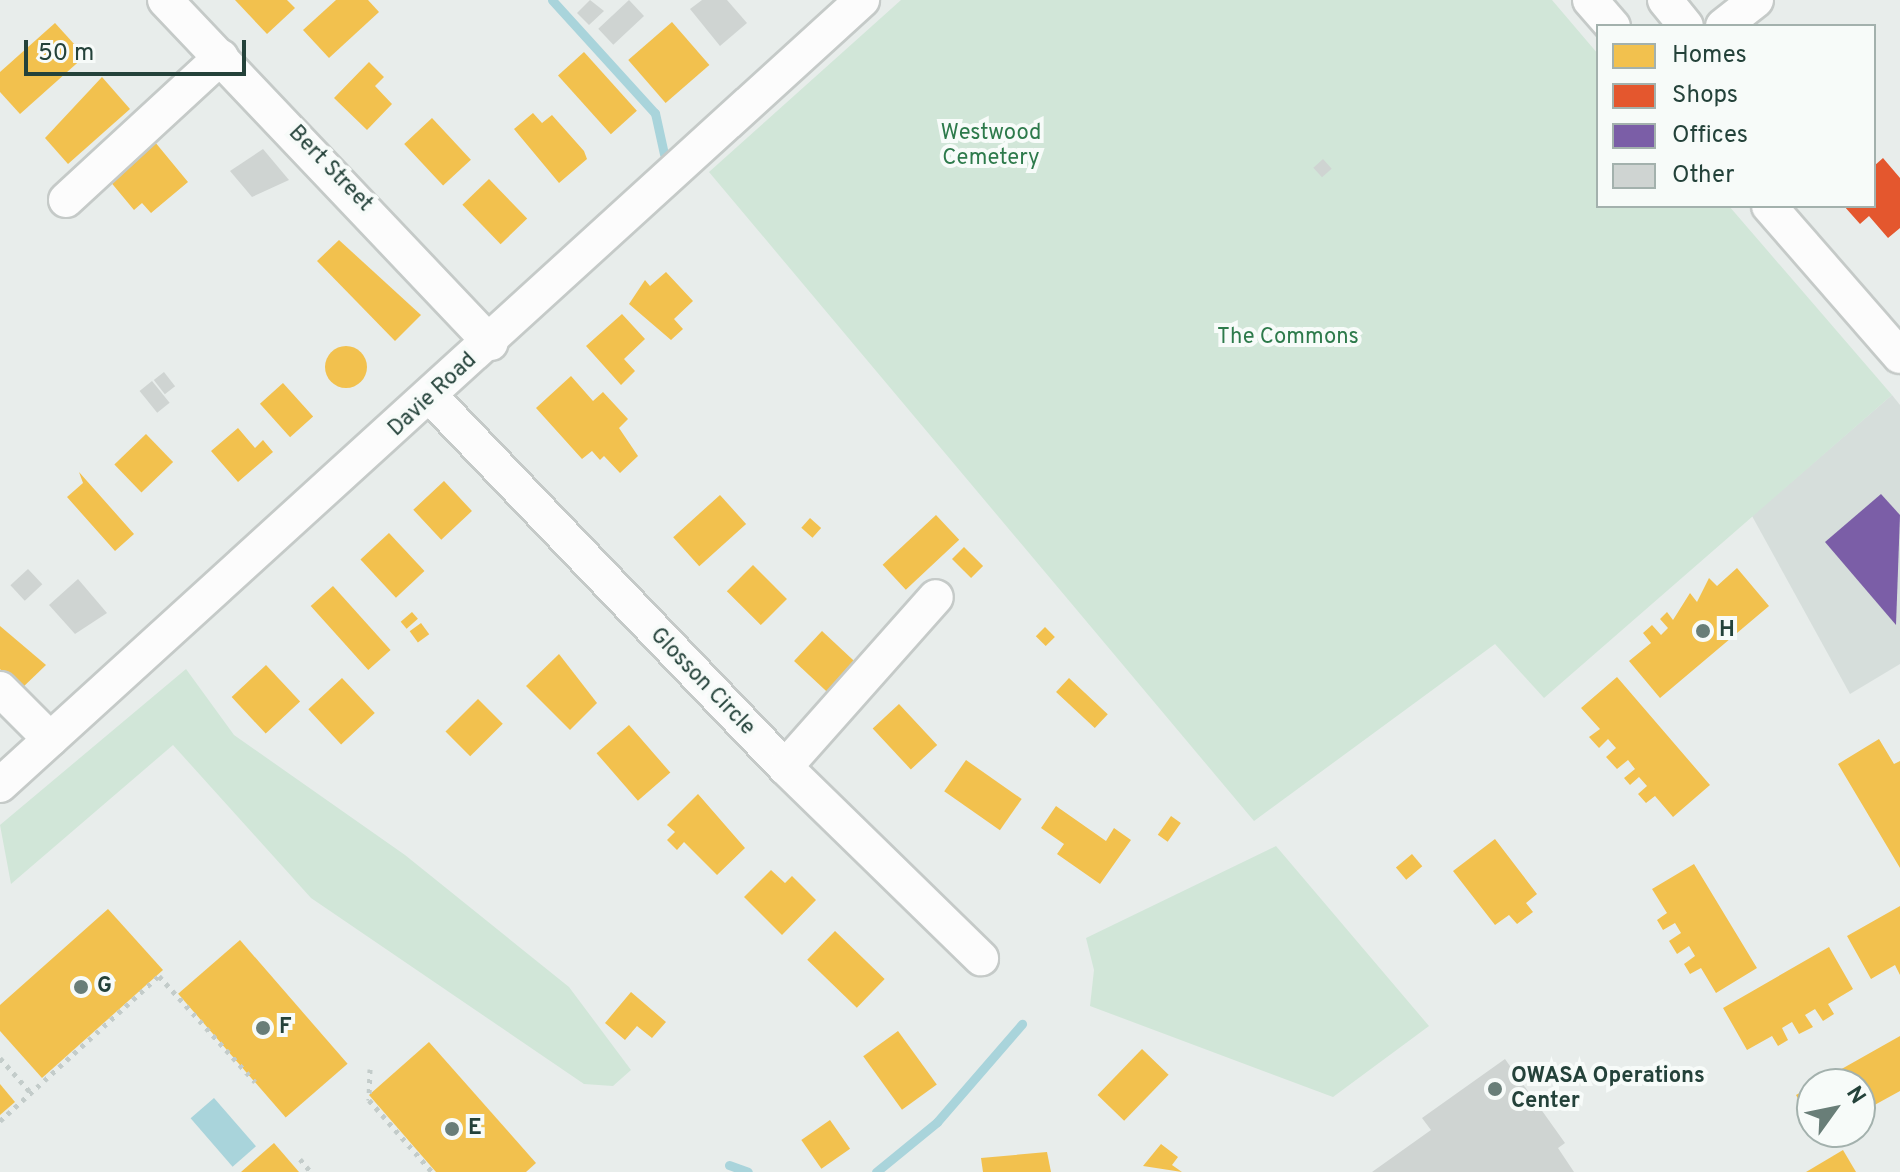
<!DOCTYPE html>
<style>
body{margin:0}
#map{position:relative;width:1900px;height:1172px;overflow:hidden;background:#e8edeb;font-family:Overpass,sans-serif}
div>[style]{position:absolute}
.built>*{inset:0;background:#d6dedb}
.green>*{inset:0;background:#d1e6d8}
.water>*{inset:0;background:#a9d4db;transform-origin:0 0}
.homes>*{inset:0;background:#f2c14e;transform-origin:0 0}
.round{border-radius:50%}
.shops>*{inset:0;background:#e4572e}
.offices>*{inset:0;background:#7b5ea7}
.stream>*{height:9px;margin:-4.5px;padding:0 4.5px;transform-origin:4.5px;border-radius:4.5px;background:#a9d4db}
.building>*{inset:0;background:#cfd4d2;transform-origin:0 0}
.path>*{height:5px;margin-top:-2.5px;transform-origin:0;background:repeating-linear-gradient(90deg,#c3ccca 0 4px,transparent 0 10px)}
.roads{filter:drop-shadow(2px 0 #c5cac8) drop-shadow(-2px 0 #c5cac8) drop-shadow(0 2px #c5cac8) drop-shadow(0 -2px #c5cac8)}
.minor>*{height:34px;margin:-17px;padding:0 17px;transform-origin:17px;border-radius:17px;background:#fcfcfc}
.dots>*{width:22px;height:22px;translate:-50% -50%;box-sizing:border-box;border:4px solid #f7fbf9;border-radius:50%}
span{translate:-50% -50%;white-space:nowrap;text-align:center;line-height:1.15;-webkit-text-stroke:8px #f7fbf9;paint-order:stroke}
.park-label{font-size:22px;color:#2d7a4b}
.street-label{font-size:22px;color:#24423a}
.poi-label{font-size:22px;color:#24423a;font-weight:700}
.left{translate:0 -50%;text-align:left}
.legend{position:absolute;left:1596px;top:24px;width:280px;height:184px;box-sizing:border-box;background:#f7fbf9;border:2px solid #a3b1ad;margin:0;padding:10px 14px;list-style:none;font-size:24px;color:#24423a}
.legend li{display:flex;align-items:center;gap:16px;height:40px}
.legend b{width:40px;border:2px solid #a3b1ad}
.north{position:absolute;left:1796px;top:1068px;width:80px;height:80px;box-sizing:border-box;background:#f7fbf9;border:2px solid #a3b1ad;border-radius:50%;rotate:57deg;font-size:22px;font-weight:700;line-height:32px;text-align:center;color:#24423a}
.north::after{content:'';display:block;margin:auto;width:28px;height:36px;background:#697e78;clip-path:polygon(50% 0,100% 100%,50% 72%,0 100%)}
.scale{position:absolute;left:24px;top:40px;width:222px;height:36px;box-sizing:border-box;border:4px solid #24423a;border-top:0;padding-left:10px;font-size:24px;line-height:28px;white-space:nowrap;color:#24423a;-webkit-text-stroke:6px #f7fbf9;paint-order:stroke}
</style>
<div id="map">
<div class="built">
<i style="clip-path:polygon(1892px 395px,1900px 405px,1900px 664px,1850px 694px,1752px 516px)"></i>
</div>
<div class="green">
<i style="clip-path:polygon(901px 0,1552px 0,1598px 54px,1598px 206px,1729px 206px,1892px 395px,1544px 698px,1495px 644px,1254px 821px,709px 172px)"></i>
<i style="clip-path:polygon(186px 669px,234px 735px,405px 855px,569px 987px,631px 1070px,613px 1086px,584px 1084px,311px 898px,173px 745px,11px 884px,0 825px)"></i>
<i style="clip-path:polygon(1276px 846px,1429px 1026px,1333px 1097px,1090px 1006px,1094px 970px,1086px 938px)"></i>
</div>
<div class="water">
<i style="left:214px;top:1098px;width:64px;height:31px;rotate:49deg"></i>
</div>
<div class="homes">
<i style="clip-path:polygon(235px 0,287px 0,295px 8px,267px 34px)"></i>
<i style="clip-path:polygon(336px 0,368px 0,379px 12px,329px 58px,303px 30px)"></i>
<i style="left:672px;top:22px;width:57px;height:58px;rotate:49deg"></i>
<i style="clip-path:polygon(55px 23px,85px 56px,20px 114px,0 92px,0 72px)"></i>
<i style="left:584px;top:52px;width:79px;height:35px;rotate:48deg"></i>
<i style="clip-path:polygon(369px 62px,384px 77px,375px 86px,392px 104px,367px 130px,334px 98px)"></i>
<i style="clip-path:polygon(102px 77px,130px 109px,68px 164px,45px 138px)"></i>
<i style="clip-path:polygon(533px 113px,542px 123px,552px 115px,584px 151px,587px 159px,559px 183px,514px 129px)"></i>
<i style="left:432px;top:118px;width:57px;height:38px;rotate:47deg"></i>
<i style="clip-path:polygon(150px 136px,188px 182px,151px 213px,142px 203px,134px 210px,109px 180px)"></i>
<i style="left:489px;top:179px;width:55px;height:37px;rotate:46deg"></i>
<i style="clip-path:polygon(339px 240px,421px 315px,395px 341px,317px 261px)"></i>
<i style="clip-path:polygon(666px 272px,693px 301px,674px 319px,683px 329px,671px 340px,629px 304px,645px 280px,650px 286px)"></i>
<i style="clip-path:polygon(622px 314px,645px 339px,624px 359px,635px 371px,621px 385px,586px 346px)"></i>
<i class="round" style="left:325px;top:346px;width:42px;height:42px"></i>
<i style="clip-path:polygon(571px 376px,593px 401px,603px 392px,628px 419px,619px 428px,638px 456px,620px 473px,604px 456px,600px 460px,592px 451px,582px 459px,536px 408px)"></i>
<i style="left:283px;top:383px;width:45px;height:31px;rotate:48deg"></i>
<i style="clip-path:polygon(238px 428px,255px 448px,263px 440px,273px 452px,238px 482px,211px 451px)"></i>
<i style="left:146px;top:434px;width:39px;height:44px;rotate:46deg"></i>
<i style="clip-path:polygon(79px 472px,134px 534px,115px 551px,67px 497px,83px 483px)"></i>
<i style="left:444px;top:481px;width:41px;height:42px;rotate:47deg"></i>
<i style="left:720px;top:495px;width:39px;height:63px;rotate:48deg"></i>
<i style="left:936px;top:515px;width:34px;height:73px;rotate:47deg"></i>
<i style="left:810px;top:518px;width:15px;height:13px;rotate:42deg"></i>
<i style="left:389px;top:533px;width:52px;height:39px;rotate:47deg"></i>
<i style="left:964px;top:547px;width:27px;height:17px;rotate:45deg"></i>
<i style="left:753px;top:565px;width:48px;height:37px;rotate:45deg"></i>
<i style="clip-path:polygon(1737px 568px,1769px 606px,1660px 698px,1629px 661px,1651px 643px,1643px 633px,1652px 625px,1661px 635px,1668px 628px,1660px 619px,1667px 612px,1673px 620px,1690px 593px,1697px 602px,1709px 578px,1717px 586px)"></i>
<i style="left:333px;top:586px;width:86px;height:30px;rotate:48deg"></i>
<i style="left:412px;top:612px;width:9px;height:15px;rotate:49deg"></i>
<i style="left:421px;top:623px;width:14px;height:14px;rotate:54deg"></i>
<i style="clip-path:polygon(0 626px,46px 665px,20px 690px,0 669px)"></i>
<i style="left:1045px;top:627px;width:14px;height:13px;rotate:45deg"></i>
<i style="left:822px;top:631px;width:56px;height:41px;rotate:43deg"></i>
<i style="clip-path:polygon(559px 654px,597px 703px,570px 730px,526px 686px)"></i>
<i style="left:266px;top:665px;width:50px;height:47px;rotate:47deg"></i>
<i style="clip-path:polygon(1617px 677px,1710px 785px,1673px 817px,1655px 796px,1646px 803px,1638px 794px,1647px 786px,1639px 777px,1630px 785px,1624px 778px,1635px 769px,1628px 760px,1617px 769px,1606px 757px,1616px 748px,1608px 739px,1599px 748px,1589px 737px,1600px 729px,1581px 708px)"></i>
<i style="left:342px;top:678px;width:48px;height:46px;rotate:47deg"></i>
<i style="left:1069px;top:678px;width:53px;height:19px;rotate:43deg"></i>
<i style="left:478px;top:699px;width:35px;height:46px;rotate:45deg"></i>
<i style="left:899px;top:704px;width:56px;height:36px;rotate:47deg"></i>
<i style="left:629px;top:725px;width:63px;height:43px;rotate:49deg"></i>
<i style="clip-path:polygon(1879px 739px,1894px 764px,1900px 761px,1900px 868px,1838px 764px)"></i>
<i style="left:966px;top:760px;width:68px;height:38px;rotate:35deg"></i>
<i style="clip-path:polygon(698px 794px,745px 848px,717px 875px,684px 842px,677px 850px,667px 840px,675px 832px,667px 825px)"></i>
<i style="clip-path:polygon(1056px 806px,1106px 841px,1114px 828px,1131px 840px,1100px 884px,1057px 854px,1064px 844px,1041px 828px)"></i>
<i style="left:1171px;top:816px;width:12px;height:23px;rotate:35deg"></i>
<i style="clip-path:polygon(1495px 839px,1537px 894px,1526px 903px,1533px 912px,1517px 924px,1509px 915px,1495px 925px,1453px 871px)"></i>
<i style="left:1412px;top:854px;width:16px;height:21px;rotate:50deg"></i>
<i style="clip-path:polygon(1694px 864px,1757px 968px,1716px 993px,1701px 968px,1690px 974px,1684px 964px,1695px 956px,1689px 946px,1677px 954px,1669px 941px,1681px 933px,1675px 923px,1663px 930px,1657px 920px,1667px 913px,1652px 889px)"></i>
<i style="clip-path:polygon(771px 870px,785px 883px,792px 876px,816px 900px,782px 935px,744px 897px)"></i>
<i style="clip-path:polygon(1900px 906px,1900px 975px,1895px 965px,1871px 979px,1847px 936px)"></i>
<i style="clip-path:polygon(108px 909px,163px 970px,42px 1078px,0 1031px,0 1005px)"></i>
<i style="left:835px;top:931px;width:69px;height:40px;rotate:44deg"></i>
<i style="left:240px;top:940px;width:164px;height:82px;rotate:49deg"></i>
<i style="clip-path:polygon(1829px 947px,1853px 989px,1828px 1004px,1834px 1014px,1823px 1021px,1815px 1009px,1805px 1015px,1813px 1027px,1799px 1034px,1792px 1022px,1782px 1028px,1788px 1040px,1778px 1046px,1772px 1036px,1747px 1050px,1723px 1008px)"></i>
<i style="clip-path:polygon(631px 992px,666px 1022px,652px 1038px,637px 1026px,625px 1040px,605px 1023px)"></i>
<i style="left:898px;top:1031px;width:66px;height:43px;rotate:54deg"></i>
<i style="clip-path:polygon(1900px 1036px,1900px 1091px,1860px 1113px,1860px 1084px,1815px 1084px)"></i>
<i style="clip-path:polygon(429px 1042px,536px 1163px,526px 1172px,436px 1172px,369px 1095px)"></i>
<i style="left:1142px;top:1049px;width:37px;height:64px;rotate:44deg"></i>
<i style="clip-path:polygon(0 1084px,15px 1102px,0 1115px)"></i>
<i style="clip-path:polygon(1812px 1086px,1812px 1124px,1796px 1095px)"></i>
<i style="left:830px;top:1120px;width:35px;height:35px;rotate:55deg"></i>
<i style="clip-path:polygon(274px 1143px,299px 1172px,241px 1172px)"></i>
<i style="clip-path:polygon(1161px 1144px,1178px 1157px,1172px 1165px,1182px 1172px,1143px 1166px)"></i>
<i style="clip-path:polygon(1843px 1150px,1856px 1172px,1806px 1172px)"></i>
<i style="clip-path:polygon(1047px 1152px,1051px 1172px,983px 1172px,981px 1158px)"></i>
</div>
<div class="shops">
<i style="clip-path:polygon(1883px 158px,1900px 178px,1900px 228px,1888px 238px,1869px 216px,1860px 224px,1844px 206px,1874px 206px,1874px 166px)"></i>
</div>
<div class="offices">
<i style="clip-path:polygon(1881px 494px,1900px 515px,1896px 625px,1825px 542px)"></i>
</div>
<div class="stream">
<i style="left:552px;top:0;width:153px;rotate:47.7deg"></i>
<i style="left:655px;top:113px;width:42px;rotate:77.6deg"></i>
<i style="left:729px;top:1165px;width:20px;rotate:20deg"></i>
<i style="left:876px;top:1172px;width:79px;rotate:-39.3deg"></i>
<i style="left:937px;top:1122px;width:130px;rotate:-49.1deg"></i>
</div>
<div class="building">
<i style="clip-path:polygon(590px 0,604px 11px,589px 25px,577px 13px)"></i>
<i style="left:629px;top:0;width:22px;height:42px;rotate:47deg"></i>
<i style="clip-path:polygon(702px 0,727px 0,747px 23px,720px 46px,690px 9px)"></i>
<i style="clip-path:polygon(263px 149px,289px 180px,252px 197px,230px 171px)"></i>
<i style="left:1323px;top:159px;width:13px;height:13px;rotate:48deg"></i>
<i style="left:164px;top:372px;width:18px;height:13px;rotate:52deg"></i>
<i style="left:152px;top:381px;width:28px;height:16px;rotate:51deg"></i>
<i style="left:28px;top:569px;width:21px;height:24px;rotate:47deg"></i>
<i style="clip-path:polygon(78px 579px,107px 613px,75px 634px,49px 605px)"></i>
<i style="clip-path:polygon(1505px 1059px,1565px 1143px,1558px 1148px,1574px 1172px,1372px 1172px,1431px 1130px,1422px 1118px)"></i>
</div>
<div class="path">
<i style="left:0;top:1058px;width:47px;rotate:48.5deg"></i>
<i style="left:370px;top:1069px;width:31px;rotate:92deg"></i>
<i style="left:369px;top:1100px;width:96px;rotate:48.8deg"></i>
<i style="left:0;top:1121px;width:215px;rotate:-42.4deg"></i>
<i style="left:159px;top:976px;width:143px;rotate:47.8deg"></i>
<i style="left:300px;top:1159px;width:17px;rotate:50deg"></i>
</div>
<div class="roads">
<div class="minor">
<i style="left:165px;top:0;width:473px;rotate:46.5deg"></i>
<i style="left:1590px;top:0;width:35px;rotate:49deg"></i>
<i style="left:1665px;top:0;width:33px;rotate:51deg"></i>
<i style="left:1723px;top:26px;width:42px;rotate:-38.2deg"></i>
<i style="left:66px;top:200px;width:211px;rotate:-42.7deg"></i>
<i style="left:1769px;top:206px;width:199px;rotate:48.9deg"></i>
<i style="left:431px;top:397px;width:512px;rotate:46.27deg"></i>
<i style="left:785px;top:767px;width:274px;rotate:44.3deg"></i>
<i style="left:0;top:689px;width:71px;rotate:45deg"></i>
<i style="left:785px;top:767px;width:227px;rotate:-48.4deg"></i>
<i style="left:0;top:785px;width:1166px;rotate:-42.32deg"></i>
</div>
</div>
<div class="dots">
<i style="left:1703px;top:631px;background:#697e78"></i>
<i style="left:81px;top:987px;background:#697e78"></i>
<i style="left:263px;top:1028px;background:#697e78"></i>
<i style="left:1495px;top:1089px;background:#697e78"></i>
<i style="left:452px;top:1129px;background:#697e78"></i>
</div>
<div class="park-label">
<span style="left:991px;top:146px">Westwood<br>Cemetery</span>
<span style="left:1288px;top:338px">The Commons</span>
</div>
<div class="street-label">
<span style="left:330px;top:169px;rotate:46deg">Bert Street</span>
<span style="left:433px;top:395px;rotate:-43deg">Davie Road</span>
<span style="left:702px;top:682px;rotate:46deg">Glosson Circle</span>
</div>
<div class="poi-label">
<span class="left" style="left:1719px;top:631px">H</span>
<span class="left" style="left:97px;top:987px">G</span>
<span class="left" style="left:279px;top:1028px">F</span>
<span class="left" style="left:1511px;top:1089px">OWASA Operations<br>Center</span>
<span class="left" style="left:468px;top:1129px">E</span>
</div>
<ul class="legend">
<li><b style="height:22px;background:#f2c14e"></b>Homes</li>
<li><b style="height:22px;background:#e4572e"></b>Shops</li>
<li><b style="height:22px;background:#7b5ea7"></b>Offices</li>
<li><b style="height:22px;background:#cfd4d2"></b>Other</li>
</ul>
<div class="north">N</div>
<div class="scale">50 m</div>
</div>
